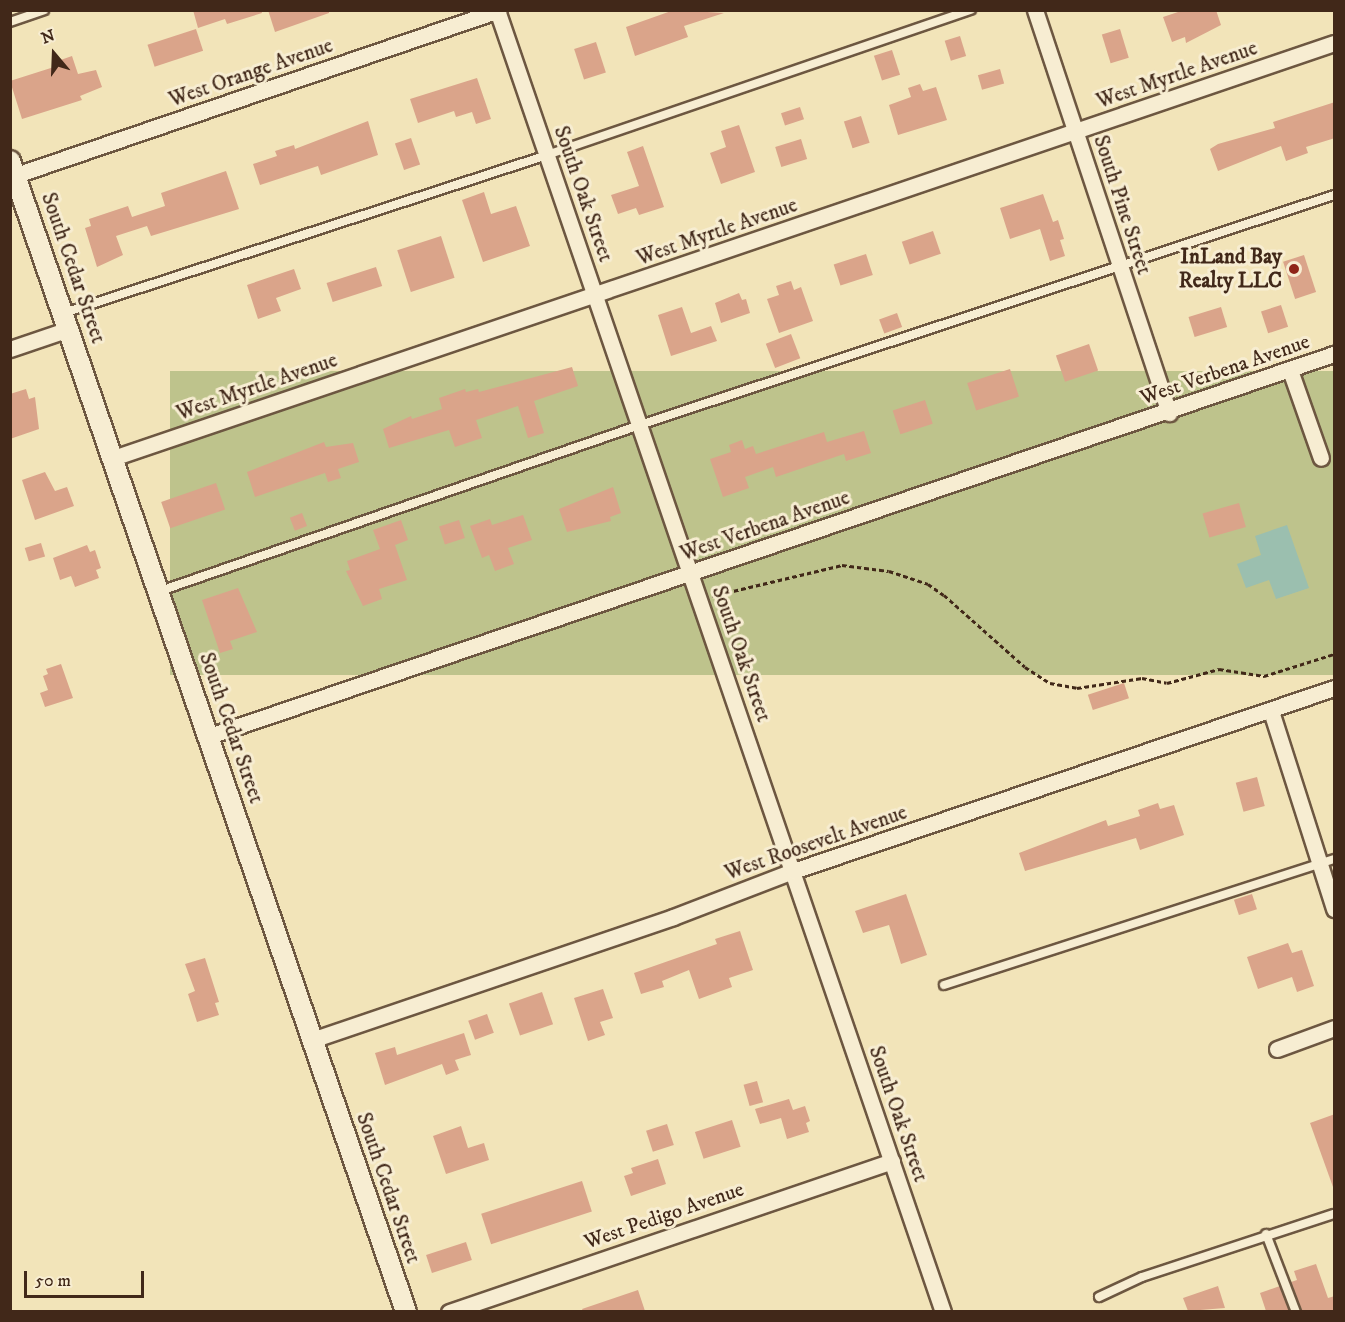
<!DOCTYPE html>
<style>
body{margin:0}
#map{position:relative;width:1345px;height:1322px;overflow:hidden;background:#f2e4b9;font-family:"IM FELL DW Pica",serif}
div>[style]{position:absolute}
.green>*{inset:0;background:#bec38c;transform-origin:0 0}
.water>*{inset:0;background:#9bbfaf}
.building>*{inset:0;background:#daa48a;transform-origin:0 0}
.path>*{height:3px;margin-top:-1.5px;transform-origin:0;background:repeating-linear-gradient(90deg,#412819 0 4.5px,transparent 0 7.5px)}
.roads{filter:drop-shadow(2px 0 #6d5741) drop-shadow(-2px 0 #6d5741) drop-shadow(0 2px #6d5741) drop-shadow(0 -2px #6d5741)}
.service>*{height:8px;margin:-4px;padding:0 4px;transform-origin:4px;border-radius:4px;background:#f7edd2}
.minor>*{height:15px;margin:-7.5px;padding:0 7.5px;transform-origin:7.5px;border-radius:7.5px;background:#f7edd2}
.tertiary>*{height:20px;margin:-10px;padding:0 10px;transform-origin:10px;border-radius:10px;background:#f7edd2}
.dots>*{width:16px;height:16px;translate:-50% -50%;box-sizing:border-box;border:3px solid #f7edd2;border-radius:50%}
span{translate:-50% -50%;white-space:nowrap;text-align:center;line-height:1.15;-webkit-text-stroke:6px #f7edd2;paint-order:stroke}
.street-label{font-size:21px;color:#412819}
.poi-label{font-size:21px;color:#412819;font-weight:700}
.right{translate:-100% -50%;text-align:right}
.frame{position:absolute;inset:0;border:12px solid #412819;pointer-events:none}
.north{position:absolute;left:24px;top:24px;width:60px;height:60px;-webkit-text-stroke:4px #f7edd2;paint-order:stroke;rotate:341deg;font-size:16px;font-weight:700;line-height:24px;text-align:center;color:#412819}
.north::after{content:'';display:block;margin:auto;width:21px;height:27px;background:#412819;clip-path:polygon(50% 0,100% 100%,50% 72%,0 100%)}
.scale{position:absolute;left:24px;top:1271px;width:120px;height:27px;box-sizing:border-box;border:3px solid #412819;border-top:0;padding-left:8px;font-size:18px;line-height:21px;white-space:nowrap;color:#412819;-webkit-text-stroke:4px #f7edd2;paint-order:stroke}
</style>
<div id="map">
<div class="green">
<i style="left:1334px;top:371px;width:304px;height:1164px;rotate:90deg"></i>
</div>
<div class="water">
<i style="clip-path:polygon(1287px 525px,1309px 588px,1276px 599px,1269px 580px,1246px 588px,1237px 564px,1261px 555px,1255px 536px)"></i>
</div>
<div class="building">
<i style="clip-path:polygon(193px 10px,261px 10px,262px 13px,227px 24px,225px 19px,198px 28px)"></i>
<i style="clip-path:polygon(268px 10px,329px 10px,329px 13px,275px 32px)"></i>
<i style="clip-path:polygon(674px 10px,724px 13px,684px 26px,688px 37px,635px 56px,626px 27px)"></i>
<i style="clip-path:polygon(1184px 10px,1216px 10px,1221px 25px,1186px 43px,1185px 37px,1172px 42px,1163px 17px)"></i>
<i style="left:196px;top:29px;width:23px;height:51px;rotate:72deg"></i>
<i style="left:1120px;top:29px;width:30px;height:19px;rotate:73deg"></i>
<i style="left:960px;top:36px;width:21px;height:16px;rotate:73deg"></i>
<i style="left:596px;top:42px;width:32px;height:23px;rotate:72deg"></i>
<i style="left:892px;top:50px;width:26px;height:19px;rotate:72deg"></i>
<i style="clip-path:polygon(72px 56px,78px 74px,96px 70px,102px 87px,80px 96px,82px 100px,22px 119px,10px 81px,54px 67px,52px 63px)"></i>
<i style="left:1000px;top:69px;width:15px;height:23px;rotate:74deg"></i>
<i style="clip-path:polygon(477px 78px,491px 119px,476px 124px,472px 112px,456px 117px,454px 111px,418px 123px,410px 99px)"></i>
<i style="clip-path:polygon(920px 84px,923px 91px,936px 87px,947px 120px,898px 135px,889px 105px,911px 97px,908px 88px)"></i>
<i style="clip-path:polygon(1335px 102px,1335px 138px,1306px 147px,1308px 153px,1286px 161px,1281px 146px,1218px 171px,1210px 149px,1218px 144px,1275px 128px,1273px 122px)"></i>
<i style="left:800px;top:107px;width:13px;height:20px;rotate:72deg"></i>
<i style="left:861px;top:116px;width:28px;height:18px;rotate:72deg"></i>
<i style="clip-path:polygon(368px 121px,378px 155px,321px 175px,318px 166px,260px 185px,253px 164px,277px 156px,275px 151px,294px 145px,295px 149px)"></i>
<i style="clip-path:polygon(739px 125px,755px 172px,721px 184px,710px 153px,726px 147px,721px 131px)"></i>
<i style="left:411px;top:138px;width:28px;height:17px;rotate:71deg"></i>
<i style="left:801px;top:139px;width:21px;height:27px;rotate:73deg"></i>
<i style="clip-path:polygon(643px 146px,664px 207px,639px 215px,636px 208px,618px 214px,611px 195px,639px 186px,627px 152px)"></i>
<i style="clip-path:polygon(226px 171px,239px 209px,151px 236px,147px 226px,116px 236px,123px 255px,97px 267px,85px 228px,91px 226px,89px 219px,128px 206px,132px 217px,165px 206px,161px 193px)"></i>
<i style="clip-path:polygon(484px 192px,491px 214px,516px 206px,530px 246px,483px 262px,462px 200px)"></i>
<i style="clip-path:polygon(1043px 194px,1053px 222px,1058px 220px,1064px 239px,1060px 240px,1065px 256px,1050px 261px,1040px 229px,1010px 239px,1000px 208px)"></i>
<i style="left:933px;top:231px;width:24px;height:33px;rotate:71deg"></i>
<i style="left:441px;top:236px;width:44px;height:46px;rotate:72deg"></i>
<i style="left:866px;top:254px;width:22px;height:34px;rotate:72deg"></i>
<i style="left:1304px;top:255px;width:39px;height:22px;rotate:72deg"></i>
<i style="left:376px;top:267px;width:20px;height:52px;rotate:72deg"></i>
<i style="clip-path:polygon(294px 269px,301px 289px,276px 298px,281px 311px,258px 319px,247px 285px)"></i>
<i style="clip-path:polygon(791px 281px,794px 290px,801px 287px,813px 321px,779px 333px,767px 299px,779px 295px,776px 286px)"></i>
<i style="clip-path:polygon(739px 293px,742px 300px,746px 299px,750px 313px,721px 323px,715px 303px)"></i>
<i style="left:1281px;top:305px;width:23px;height:21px;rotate:72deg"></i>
<i style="clip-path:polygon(682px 307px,691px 333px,711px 326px,717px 341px,671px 356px,658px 315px)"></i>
<i style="left:1221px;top:307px;width:21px;height:34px;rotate:73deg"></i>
<i style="left:897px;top:313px;width:15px;height:19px;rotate:70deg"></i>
<i style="left:791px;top:334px;width:26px;height:27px;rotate:69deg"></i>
<i style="left:1089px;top:344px;width:28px;height:35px;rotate:71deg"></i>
<i style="clip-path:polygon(572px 367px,578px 386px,534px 401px,544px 433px,528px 438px,518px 406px,476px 420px,482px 438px,455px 447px,449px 430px,389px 448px,383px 429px,411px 416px,412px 419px,442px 409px,439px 398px,465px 389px,466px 392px,478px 389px,479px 392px)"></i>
<i style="left:1010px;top:369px;width:29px;height:45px;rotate:72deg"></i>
<i style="clip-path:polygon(26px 389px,29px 399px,35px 397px,39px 429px,10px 439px,10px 394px)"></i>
<i style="left:925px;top:400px;width:25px;height:34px;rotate:72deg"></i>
<i style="clip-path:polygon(864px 431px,871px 453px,846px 461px,844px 454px,776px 477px,773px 467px,745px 477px,749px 488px,723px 497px,710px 459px,731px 452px,729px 445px,742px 440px,745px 449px,753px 446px,756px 454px,824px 432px,827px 442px)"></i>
<i style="clip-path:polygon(324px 442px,326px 447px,353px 443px,359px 462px,338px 469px,341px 478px,328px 482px,325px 473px,255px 497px,247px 472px)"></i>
<i style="clip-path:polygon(45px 472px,55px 491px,67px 487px,74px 506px,35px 520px,22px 480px)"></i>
<i style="left:216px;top:483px;width:28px;height:58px;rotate:71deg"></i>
<i style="clip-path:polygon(613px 487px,621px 513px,610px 517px,611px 521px,567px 532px,559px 509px)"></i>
<i style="left:1239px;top:503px;width:25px;height:38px;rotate:74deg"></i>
<i style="left:302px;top:513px;width:14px;height:13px;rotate:69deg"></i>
<i style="clip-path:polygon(523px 515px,532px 540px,508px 548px,514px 564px,495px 571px,489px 555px,482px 558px,470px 526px,490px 519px,492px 525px)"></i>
<i style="clip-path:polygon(401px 520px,408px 540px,395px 545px,407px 580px,379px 589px,382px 599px,363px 606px,346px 571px,350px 570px,347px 561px,380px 549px,373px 530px)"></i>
<i style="left:459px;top:520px;width:19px;height:21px;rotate:72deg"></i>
<i style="left:41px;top:543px;width:14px;height:17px;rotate:73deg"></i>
<i style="clip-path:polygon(87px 545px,90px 552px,95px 550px,101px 568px,96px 570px,99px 578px,75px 587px,71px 576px,60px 580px,53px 558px)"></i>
<i style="clip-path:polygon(238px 588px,257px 632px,230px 641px,233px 649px,220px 653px,202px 600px)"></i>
<i style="clip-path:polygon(61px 664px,73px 698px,45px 707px,40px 693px,48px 690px,43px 676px,48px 674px,46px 669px)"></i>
<i style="left:1124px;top:683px;width:16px;height:38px;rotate:72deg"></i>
<i style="left:1257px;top:777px;width:30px;height:22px;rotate:75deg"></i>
<i style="clip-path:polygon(1158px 803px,1160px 809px,1174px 805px,1184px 835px,1140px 850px,1136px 838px,1025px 871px,1019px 853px,1106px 820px,1108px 826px,1140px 816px,1138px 810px)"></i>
<i style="clip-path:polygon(906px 894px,927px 955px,901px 964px,889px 925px,863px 933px,855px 911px)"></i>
<i style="left:1252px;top:894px;width:16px;height:19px;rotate:72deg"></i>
<i style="clip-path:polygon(740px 931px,753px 970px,729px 978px,732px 987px,699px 999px,689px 970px,662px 981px,664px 987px,641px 994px,634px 973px,717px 944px,715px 939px)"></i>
<i style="clip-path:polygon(1288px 943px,1292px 953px,1302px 950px,1314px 986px,1297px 992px,1292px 977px,1258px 989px,1247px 957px)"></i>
<i style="clip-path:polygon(205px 958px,219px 1002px,215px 1003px,219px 1015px,197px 1022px,188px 994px,195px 991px,185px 964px)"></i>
<i style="clip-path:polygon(603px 989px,613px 1018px,600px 1022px,605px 1035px,588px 1041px,574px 998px)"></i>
<i style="left:542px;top:992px;width:34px;height:35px;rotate:71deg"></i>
<i style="left:487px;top:1014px;width:20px;height:20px;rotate:70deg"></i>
<i style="clip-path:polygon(464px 1033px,471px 1055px,455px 1060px,459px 1070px,446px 1075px,442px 1064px,385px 1085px,375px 1053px,395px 1047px,397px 1055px)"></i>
<i style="left:757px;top:1081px;width:22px;height:14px;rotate:74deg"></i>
<i style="clip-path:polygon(789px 1099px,793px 1110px,805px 1106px,810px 1121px,806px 1123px,809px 1132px,787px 1139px,781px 1118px,760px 1124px,755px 1109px)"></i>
<i style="clip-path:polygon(1335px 1114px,1335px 1187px,1333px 1187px,1310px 1123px)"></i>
<i style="left:732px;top:1120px;width:28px;height:39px;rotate:72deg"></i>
<i style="left:667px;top:1124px;width:22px;height:22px;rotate:72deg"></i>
<i style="clip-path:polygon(461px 1126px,468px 1148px,484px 1143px,489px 1160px,446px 1174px,433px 1136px)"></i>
<i style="clip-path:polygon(658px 1159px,666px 1184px,631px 1196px,624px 1176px,633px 1173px,631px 1168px)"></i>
<i style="left:582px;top:1181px;width:32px;height:106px;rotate:72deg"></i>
<i style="left:466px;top:1242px;width:19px;height:42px;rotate:72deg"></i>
<i style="clip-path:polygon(1316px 1264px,1328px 1298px,1335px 1296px,1335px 1311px,1302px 1311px,1291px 1282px,1297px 1280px,1294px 1271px)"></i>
<i style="clip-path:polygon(1218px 1286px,1225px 1308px,1188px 1311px,1183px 1298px)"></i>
<i style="clip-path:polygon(1280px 1286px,1289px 1311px,1266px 1311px,1260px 1293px)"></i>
<i style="clip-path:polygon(638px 1290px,645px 1311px,583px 1311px,582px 1309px)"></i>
</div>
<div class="path">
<i style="left:712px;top:596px;width:134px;rotate:-13.4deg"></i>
<i style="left:842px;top:565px;width:47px;rotate:7.3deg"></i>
<i style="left:889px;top:571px;width:41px;rotate:18.4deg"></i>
<i style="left:928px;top:584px;width:19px;rotate:35deg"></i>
<i style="left:944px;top:595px;width:108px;rotate:41.6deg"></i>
<i style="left:1025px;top:667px;width:30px;rotate:33deg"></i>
<i style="left:1050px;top:683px;width:27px;rotate:10deg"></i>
<i style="left:1077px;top:688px;width:66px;rotate:-8.7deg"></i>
<i style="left:1142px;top:678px;width:25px;rotate:11deg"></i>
<i style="left:1167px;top:683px;width:54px;rotate:-15.1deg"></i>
<i style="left:1219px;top:669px;width:46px;rotate:8.8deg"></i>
<i style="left:1264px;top:676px;width:73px;rotate:-17.4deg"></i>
</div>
<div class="roads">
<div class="service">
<i style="left:10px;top:22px;width:36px;rotate:-19deg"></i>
<i style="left:64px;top:313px;width:508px;rotate:-18.11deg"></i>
<i style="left:547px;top:155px;width:448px;rotate:-18.9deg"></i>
<i style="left:160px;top:591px;width:508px;rotate:-19.08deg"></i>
<i style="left:640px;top:425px;width:731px;rotate:-18.34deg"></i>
<i style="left:944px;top:985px;width:410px;rotate:-17.9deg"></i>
<i style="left:1266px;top:1234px;width:84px;rotate:69deg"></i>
<i style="left:1099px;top:1297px;width:47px;rotate:-24.9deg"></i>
<i style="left:1142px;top:1277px;width:202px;rotate:-18.2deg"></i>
</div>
<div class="minor">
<i style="left:497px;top:10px;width:1376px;rotate:71.09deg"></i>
<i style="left:1035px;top:10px;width:425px;rotate:71.6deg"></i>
<i style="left:16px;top:175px;width:510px;rotate:-18.86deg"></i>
<i style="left:10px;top:349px;width:62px;rotate:-18.7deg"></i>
<i style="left:1290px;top:370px;width:93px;rotate:70.6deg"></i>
<i style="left:113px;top:458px;width:1290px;rotate:-18.77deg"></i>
<i style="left:1271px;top:711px;width:208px;rotate:72.3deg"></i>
<i style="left:209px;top:736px;width:1188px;rotate:-18.76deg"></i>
<i style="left:312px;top:1040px;width:381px;rotate:-18.8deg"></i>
<i style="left:673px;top:917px;width:129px;rotate:-21deg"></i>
<i style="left:793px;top:871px;width:571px;rotate:-18.69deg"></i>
<i style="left:1277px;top:1049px;width:61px;rotate:-20.2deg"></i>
<i style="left:449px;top:1312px;width:468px;rotate:-18.8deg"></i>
</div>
<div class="tertiary">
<i style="left:10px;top:161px;width:1217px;rotate:71.01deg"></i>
</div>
</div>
<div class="dots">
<i style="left:1294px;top:269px;background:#8f2418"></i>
</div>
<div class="street-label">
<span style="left:251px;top:73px;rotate:-19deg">West Orange Avenue</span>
<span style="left:1177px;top:75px;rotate:-19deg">West Myrtle Avenue</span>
<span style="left:583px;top:194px;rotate:71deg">South Oak Street</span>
<span style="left:1122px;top:205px;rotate:72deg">South Pine Street</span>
<span style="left:717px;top:232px;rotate:-19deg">West Myrtle Avenue</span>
<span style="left:73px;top:268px;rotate:71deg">South Cedar Street</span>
<span style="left:1225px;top:370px;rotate:-19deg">West Verbena Avenue</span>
<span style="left:257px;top:387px;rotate:-19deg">West Myrtle Avenue</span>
<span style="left:765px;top:526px;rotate:-19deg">West Verbena Avenue</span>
<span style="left:741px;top:654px;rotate:71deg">South Oak Street</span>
<span style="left:231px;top:728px;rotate:71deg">South Cedar Street</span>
<span style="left:816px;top:843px;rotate:-19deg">West Roosevelt Avenue</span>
<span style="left:898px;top:1114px;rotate:71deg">South Oak Street</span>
<span style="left:388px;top:1188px;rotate:71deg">South Cedar Street</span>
<span style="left:664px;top:1216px;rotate:-19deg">West Pedigo Avenue</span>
</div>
<div class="poi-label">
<span class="right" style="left:1282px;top:269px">InLand Bay<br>Realty LLC</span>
</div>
<div class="frame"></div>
<div class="north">N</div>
<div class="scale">50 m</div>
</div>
